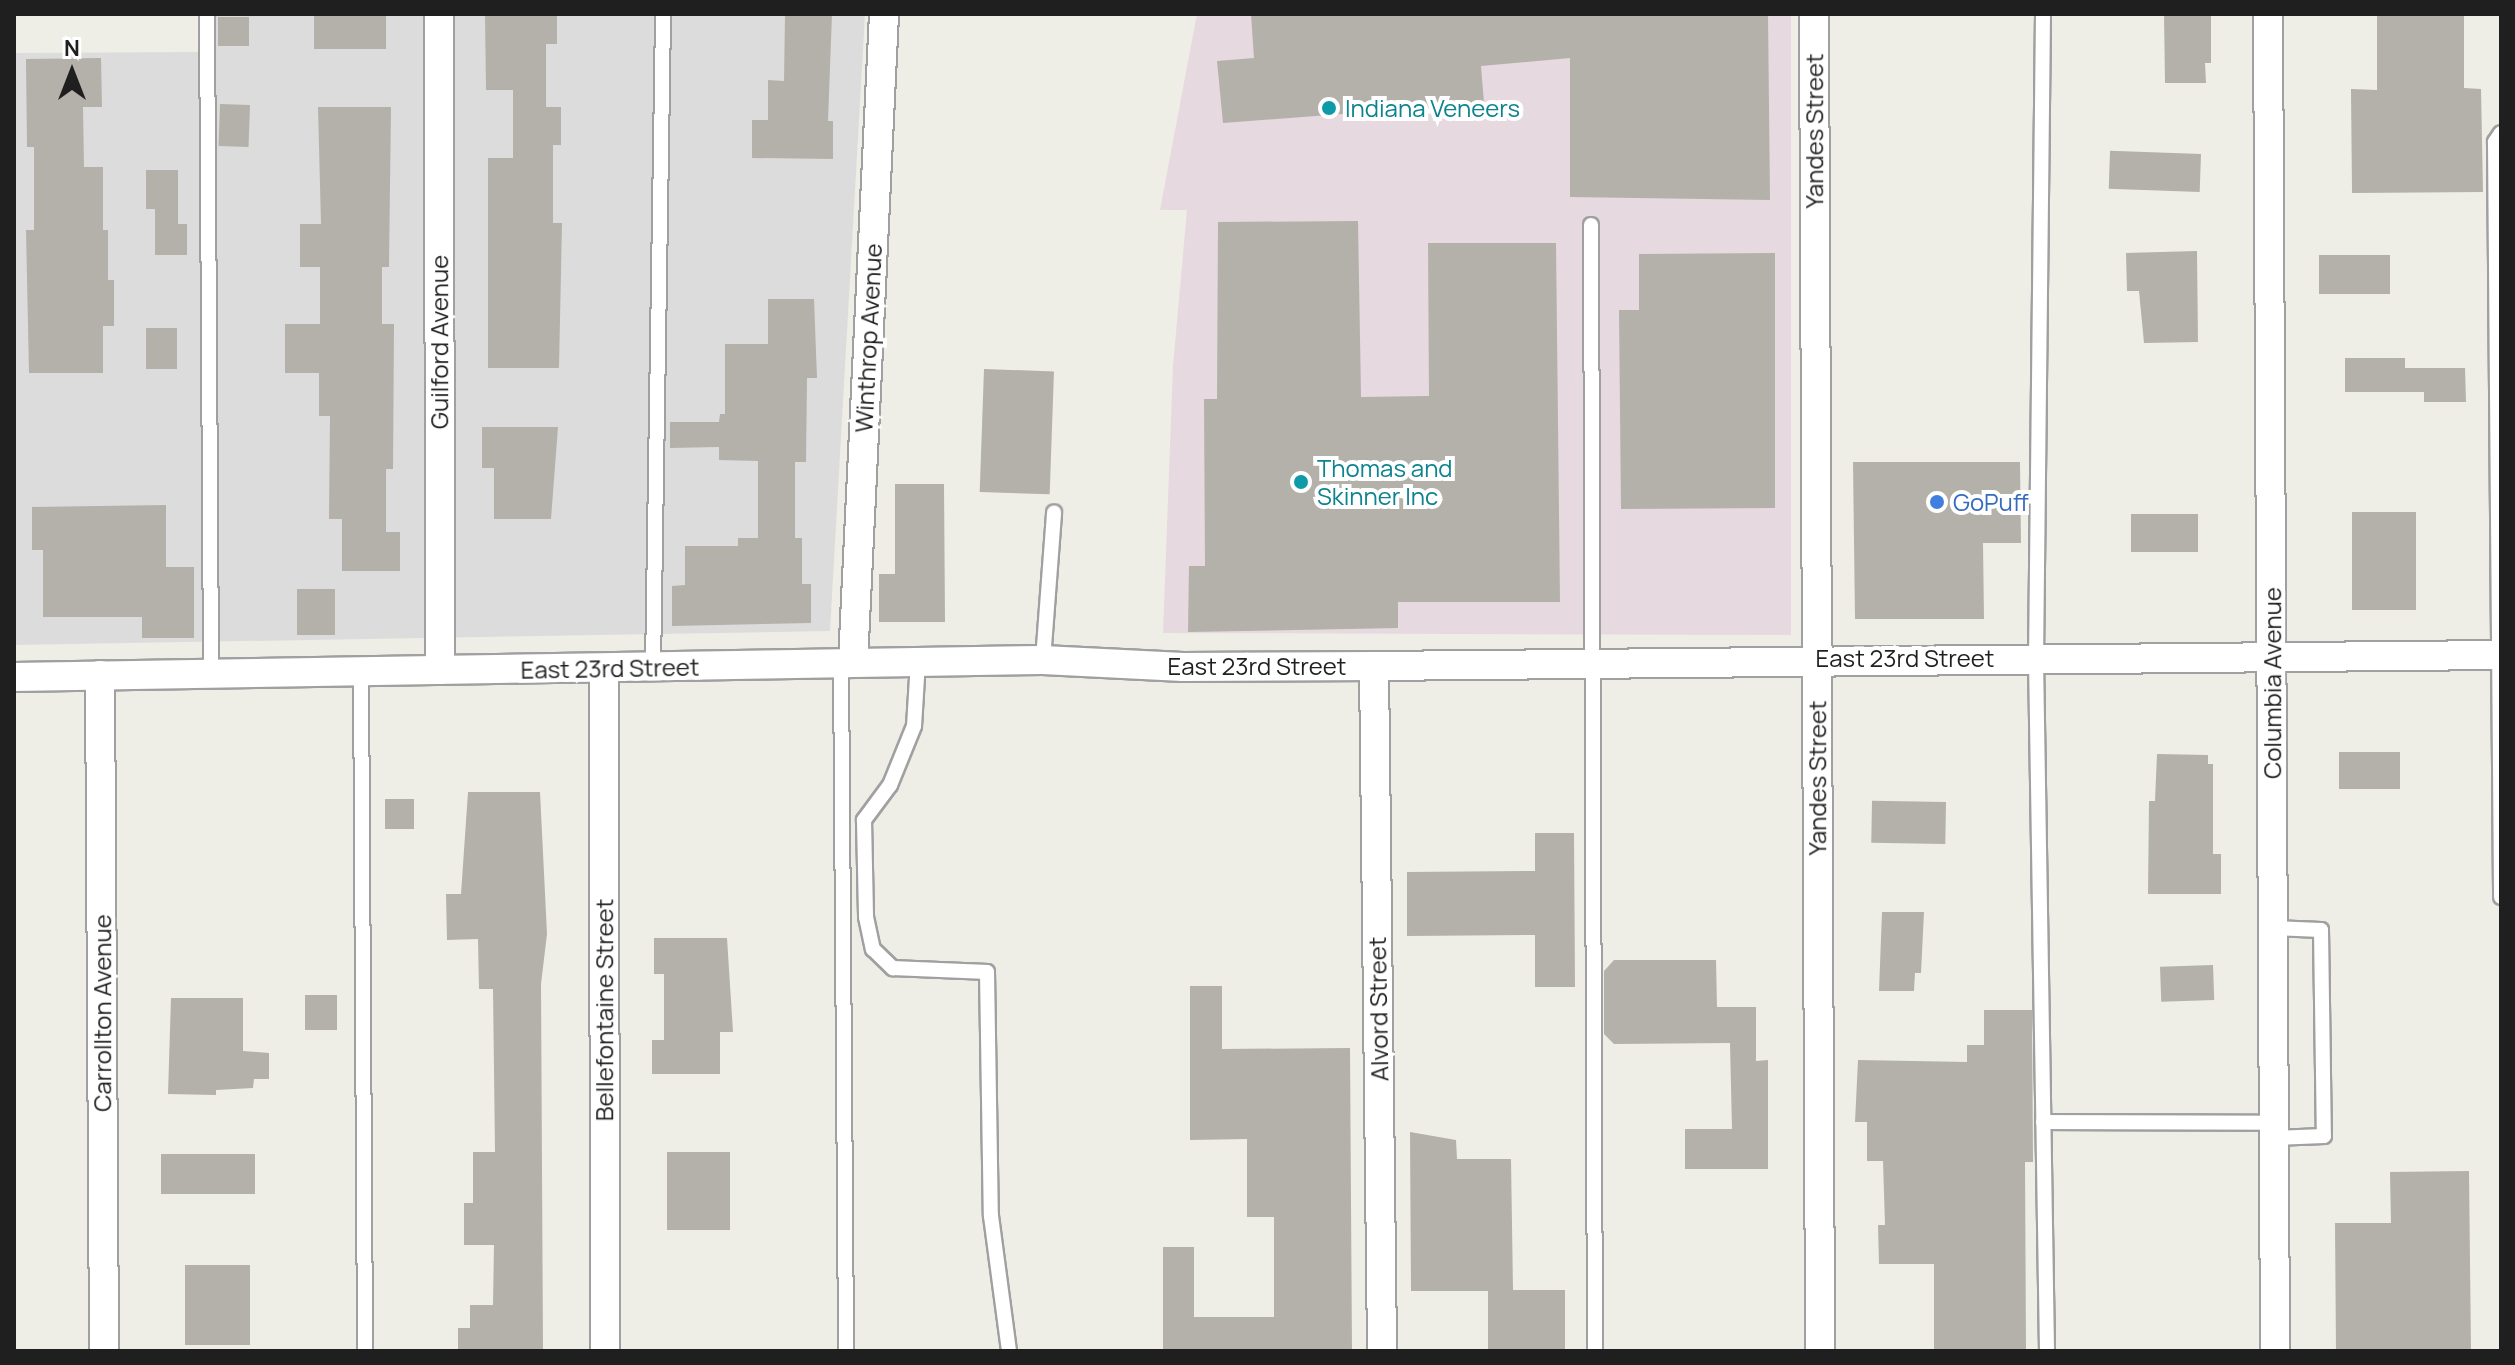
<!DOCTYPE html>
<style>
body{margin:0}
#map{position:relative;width:2515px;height:1365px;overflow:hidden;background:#eeeee6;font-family:Manrope,sans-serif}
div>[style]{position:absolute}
.residential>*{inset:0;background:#dddcdc}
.industrial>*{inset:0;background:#e6d9df}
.building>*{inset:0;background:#b3b1a9;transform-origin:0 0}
.roads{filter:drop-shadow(2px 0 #a0a0a0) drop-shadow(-2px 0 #a0a0a0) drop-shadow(0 2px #a0a0a0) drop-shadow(0 -2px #a0a0a0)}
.service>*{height:14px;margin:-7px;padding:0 7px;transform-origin:7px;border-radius:7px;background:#fff}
.minor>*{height:28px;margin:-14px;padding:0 14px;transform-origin:14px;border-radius:14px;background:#fff}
.dots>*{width:22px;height:22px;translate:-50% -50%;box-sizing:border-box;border:4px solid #fff;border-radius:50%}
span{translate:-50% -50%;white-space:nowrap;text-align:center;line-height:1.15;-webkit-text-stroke:8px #fff;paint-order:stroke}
.culture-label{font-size:24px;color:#0d838f}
.left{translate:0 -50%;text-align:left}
.street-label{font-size:24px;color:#1f1f1f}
.shop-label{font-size:24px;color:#366cbe}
.frame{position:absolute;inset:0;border:16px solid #1f1f1f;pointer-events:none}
.north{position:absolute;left:32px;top:32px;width:80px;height:80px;-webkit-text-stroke:6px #fff;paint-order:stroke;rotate:0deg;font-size:22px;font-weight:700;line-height:32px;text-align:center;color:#1f1f1f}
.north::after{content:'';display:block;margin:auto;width:28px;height:36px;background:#1f1f1f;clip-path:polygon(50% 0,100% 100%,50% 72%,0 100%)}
</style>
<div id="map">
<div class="residential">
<i style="clip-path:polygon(198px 14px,865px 14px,830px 631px,14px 645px,14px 53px,198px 52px)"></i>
</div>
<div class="industrial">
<i style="clip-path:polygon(1197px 14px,1791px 14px,1791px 635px,1163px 633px,1173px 366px,1187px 210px,1160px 210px)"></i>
</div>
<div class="building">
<i style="left:314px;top:14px;width:72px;height:35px"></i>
<i style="clip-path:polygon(485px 14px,557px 14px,557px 44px,546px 44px,546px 107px,561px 107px,561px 145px,553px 145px,553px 223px,562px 223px,559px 368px,488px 368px,488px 158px,513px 158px,513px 90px,486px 90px)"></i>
<i style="clip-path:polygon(785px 14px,832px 14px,828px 121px,833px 121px,833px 159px,752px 158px,752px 120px,768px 120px,768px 80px,784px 81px)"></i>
<i style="clip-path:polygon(1251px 14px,1768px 14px,1770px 200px,1570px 197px,1570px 58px,1481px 66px,1484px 103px,1223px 123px,1217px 61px,1254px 58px)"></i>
<i style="clip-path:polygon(2164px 14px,2211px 14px,2211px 63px,2205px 63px,2206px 83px,2165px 83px)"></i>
<i style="clip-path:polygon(2377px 14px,2464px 14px,2464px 88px,2481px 89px,2483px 192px,2352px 193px,2351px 89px,2377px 90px)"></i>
<i style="left:218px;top:17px;width:31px;height:29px"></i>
<i style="clip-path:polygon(101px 58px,102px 107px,83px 107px,84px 167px,103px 167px,103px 230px,108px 230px,108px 280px,114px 280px,114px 326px,103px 326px,103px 373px,29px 373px,26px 230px,34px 230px,34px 147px,27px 147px,26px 59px)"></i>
<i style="left:220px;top:104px;width:30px;height:42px;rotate:2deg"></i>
<i style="clip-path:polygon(318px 107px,391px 107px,389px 267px,382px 267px,382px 324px,394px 324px,393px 469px,386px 469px,386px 532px,400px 532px,400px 571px,342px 571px,342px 519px,329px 519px,330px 416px,319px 416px,319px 373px,285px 373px,285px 324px,320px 324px,320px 267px,300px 267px,300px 224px,321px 224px)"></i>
<i style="left:2201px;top:154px;width:38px;height:91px;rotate:92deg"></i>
<i style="clip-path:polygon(146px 170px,178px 170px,178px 224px,187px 224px,187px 255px,155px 255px,155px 209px,146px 209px)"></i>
<i style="clip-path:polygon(1358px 221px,1361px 397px,1429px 396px,1428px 243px,1556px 243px,1560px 602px,1398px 602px,1398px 628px,1188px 632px,1189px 566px,1205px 566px,1204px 399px,1217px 399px,1218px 222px)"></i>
<i style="clip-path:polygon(2197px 251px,2198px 342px,2144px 343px,2139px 291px,2127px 291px,2126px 253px)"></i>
<i style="clip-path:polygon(1775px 253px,1775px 508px,1621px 509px,1619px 310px,1639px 310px,1639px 254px)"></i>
<i style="left:2319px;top:255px;width:71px;height:39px"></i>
<i style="clip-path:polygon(768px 299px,814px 299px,817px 378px,807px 378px,806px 462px,795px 462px,795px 538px,802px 538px,802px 584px,811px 584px,811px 623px,672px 626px,672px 586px,685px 585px,685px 546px,738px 546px,738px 538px,758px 538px,758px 461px,719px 460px,719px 447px,670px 448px,670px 422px,719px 422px,720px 414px,725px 414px,725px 344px,768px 344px)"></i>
<i style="left:146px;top:328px;width:31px;height:41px"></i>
<i style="clip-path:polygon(2345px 358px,2405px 358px,2405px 368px,2465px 368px,2466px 402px,2424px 402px,2424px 392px,2345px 392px)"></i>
<i style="left:984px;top:369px;width:70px;height:123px;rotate:2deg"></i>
<i style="clip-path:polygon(482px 427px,558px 427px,551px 519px,494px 519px,494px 468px,482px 468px)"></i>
<i style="clip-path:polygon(1853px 462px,2020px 462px,2021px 543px,1983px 543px,1984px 619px,1855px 619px)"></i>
<i style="clip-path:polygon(895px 484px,944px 484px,945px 622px,879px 622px,879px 574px,895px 574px)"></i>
<i style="clip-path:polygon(166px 505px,166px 567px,194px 567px,194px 638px,142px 638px,142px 617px,43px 617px,43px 550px,32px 550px,32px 507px)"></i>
<i style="left:2352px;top:512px;width:64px;height:98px"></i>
<i style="left:2131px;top:514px;width:67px;height:38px"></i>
<i style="left:297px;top:589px;width:38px;height:46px"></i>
<i style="left:2339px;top:752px;width:61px;height:37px"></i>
<i style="clip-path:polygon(2157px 754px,2208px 755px,2208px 764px,2213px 764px,2213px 854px,2221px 854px,2221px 894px,2148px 894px,2149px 801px,2155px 801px)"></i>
<i style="clip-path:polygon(468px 792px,540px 792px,547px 934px,541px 984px,543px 1349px,458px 1349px,458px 1328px,470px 1328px,470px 1305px,493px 1305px,494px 1245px,464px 1245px,464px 1203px,473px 1203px,473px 1152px,495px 1152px,493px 989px,479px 989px,478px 939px,447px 940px,446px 894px,461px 894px)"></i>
<i style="left:385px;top:799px;width:29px;height:30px"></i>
<i style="left:1946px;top:802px;width:42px;height:74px;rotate:91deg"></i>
<i style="clip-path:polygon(1535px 833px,1574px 833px,1575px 987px,1535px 987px,1535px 935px,1407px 936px,1407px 872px,1535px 871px)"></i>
<i style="clip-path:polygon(1882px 912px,1924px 912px,1921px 973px,1915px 973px,1914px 991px,1879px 991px)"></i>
<i style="clip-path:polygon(654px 938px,727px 938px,733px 1032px,720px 1032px,720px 1074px,652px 1074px,652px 1040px,664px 1040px,664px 974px,654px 974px)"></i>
<i style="clip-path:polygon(1614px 960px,1716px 960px,1717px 1007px,1756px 1007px,1756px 1061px,1768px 1060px,1768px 1169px,1685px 1169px,1685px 1129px,1732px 1129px,1730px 1043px,1614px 1044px,1604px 1034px,1604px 971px)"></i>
<i style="left:2213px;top:965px;width:35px;height:53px;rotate:88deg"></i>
<i style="clip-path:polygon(1190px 986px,1222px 986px,1222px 1049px,1350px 1048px,1352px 1351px,1163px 1351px,1163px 1247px,1194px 1247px,1194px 1317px,1274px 1317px,1274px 1217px,1247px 1217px,1247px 1139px,1190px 1140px)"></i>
<i style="left:305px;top:995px;width:32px;height:35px"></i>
<i style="clip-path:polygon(171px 998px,243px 998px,243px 1051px,269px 1053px,269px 1079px,254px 1079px,253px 1088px,216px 1090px,216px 1095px,168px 1094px)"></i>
<i style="clip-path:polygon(1984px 1010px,2032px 1010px,2033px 1162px,2025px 1162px,2026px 1351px,1934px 1351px,1934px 1264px,1879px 1264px,1878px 1225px,1885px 1225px,1883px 1161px,1867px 1161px,1867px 1122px,1855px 1122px,1858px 1060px,1967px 1062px,1967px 1045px,1984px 1045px)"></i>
<i style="clip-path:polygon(1410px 1132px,1456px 1140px,1457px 1159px,1511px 1159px,1513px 1290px,1565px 1290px,1565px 1351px,1488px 1351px,1488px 1291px,1411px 1291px)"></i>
<i style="left:667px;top:1152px;width:63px;height:78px"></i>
<i style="left:161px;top:1154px;width:94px;height:40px"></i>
<i style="clip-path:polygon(2469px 1171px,2471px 1351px,2336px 1351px,2335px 1223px,2391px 1223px,2390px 1172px)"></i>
<i style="left:185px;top:1265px;width:65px;height:80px"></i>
</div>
<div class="roads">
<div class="service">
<i style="left:207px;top:14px;width:659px;rotate:89.65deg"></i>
<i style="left:2043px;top:14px;width:644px;rotate:90.62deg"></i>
<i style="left:2036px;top:658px;width:693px;rotate:89.09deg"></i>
<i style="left:2501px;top:133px;width:11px;rotate:124deg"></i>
<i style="left:2495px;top:142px;width:755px;rotate:89.54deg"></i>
<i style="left:1591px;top:225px;width:1126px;rotate:89.8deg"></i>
<i style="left:1043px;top:660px;width:148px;rotate:-85.7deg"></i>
<i style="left:918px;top:661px;width:65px;rotate:93.5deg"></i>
<i style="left:914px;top:726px;width:64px;rotate:112.1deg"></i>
<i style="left:890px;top:785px;width:44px;rotate:126.6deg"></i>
<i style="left:864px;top:820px;width:97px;rotate:88.8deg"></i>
<i style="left:866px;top:917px;width:33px;rotate:78deg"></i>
<i style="left:873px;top:949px;width:28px;rotate:44deg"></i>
<i style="left:893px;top:968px;width:94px;rotate:2.4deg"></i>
<i style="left:987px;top:972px;width:244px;rotate:89.1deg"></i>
<i style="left:991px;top:1216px;width:136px;rotate:82.4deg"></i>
<i style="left:841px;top:662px;width:689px;rotate:89.58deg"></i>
<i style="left:653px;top:668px;width:654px;rotate:-89.12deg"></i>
<i style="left:361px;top:671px;width:680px;rotate:89.66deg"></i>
<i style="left:2273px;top:928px;width:48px;rotate:2.4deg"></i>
<i style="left:2321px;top:930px;width:206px;rotate:89.2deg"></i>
<i style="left:2324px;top:1136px;width:50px;rotate:177.7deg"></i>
<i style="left:2043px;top:1122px;width:231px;rotate:0.2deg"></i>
</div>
<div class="minor">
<i style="left:439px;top:14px;width:656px;rotate:89.91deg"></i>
<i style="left:1814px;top:14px;width:1337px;rotate:89.74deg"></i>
<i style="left:2268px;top:14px;width:1337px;rotate:89.7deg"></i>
<i style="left:853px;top:662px;width:649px;rotate:-87.26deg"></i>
<i style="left:1374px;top:666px;width:685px;rotate:89.33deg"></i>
<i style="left:604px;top:670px;width:681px;rotate:89.92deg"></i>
<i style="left:100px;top:675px;width:676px;rotate:89.66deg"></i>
<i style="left:14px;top:677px;width:1029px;rotate:-0.95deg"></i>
<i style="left:1043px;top:660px;width:140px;rotate:2.9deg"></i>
<i style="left:1183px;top:667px;width:191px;rotate:-0.3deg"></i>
<i style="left:1374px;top:666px;width:1127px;rotate:-0.56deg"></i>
</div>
</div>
<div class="dots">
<i style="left:1329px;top:108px;background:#0f9aa8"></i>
<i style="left:1301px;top:482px;background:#0f9aa8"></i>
<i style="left:1937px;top:502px;background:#3f7fe0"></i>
</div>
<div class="culture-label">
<span class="left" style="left:1345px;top:108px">Indiana Veneers</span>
<span class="left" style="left:1317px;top:482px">Thomas and<br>Skinner Inc</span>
</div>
<div class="street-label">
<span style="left:1814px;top:131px;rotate:-90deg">Yandes Street</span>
<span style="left:868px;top:338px;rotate:-87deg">Winthrop Avenue</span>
<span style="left:439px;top:342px;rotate:-90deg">Guilford Avenue</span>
<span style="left:1905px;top:658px">East 23rd Street</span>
<span style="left:1257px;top:666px">East 23rd Street</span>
<span style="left:610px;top:668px;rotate:-1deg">East 23rd Street</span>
<span style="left:2272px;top:683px;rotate:-90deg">Columbia Avenue</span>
<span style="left:1817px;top:778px;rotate:-90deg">Yandes Street</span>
<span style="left:1378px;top:1009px;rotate:-91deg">Alvord Street</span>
<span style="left:604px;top:1010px;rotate:-90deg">Bellefontaine Street</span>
<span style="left:102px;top:1013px;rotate:-90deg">Carrollton Avenue</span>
</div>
<div class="shop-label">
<span class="left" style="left:1953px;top:502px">GoPuff</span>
</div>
<div class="frame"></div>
<div class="north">N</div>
</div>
